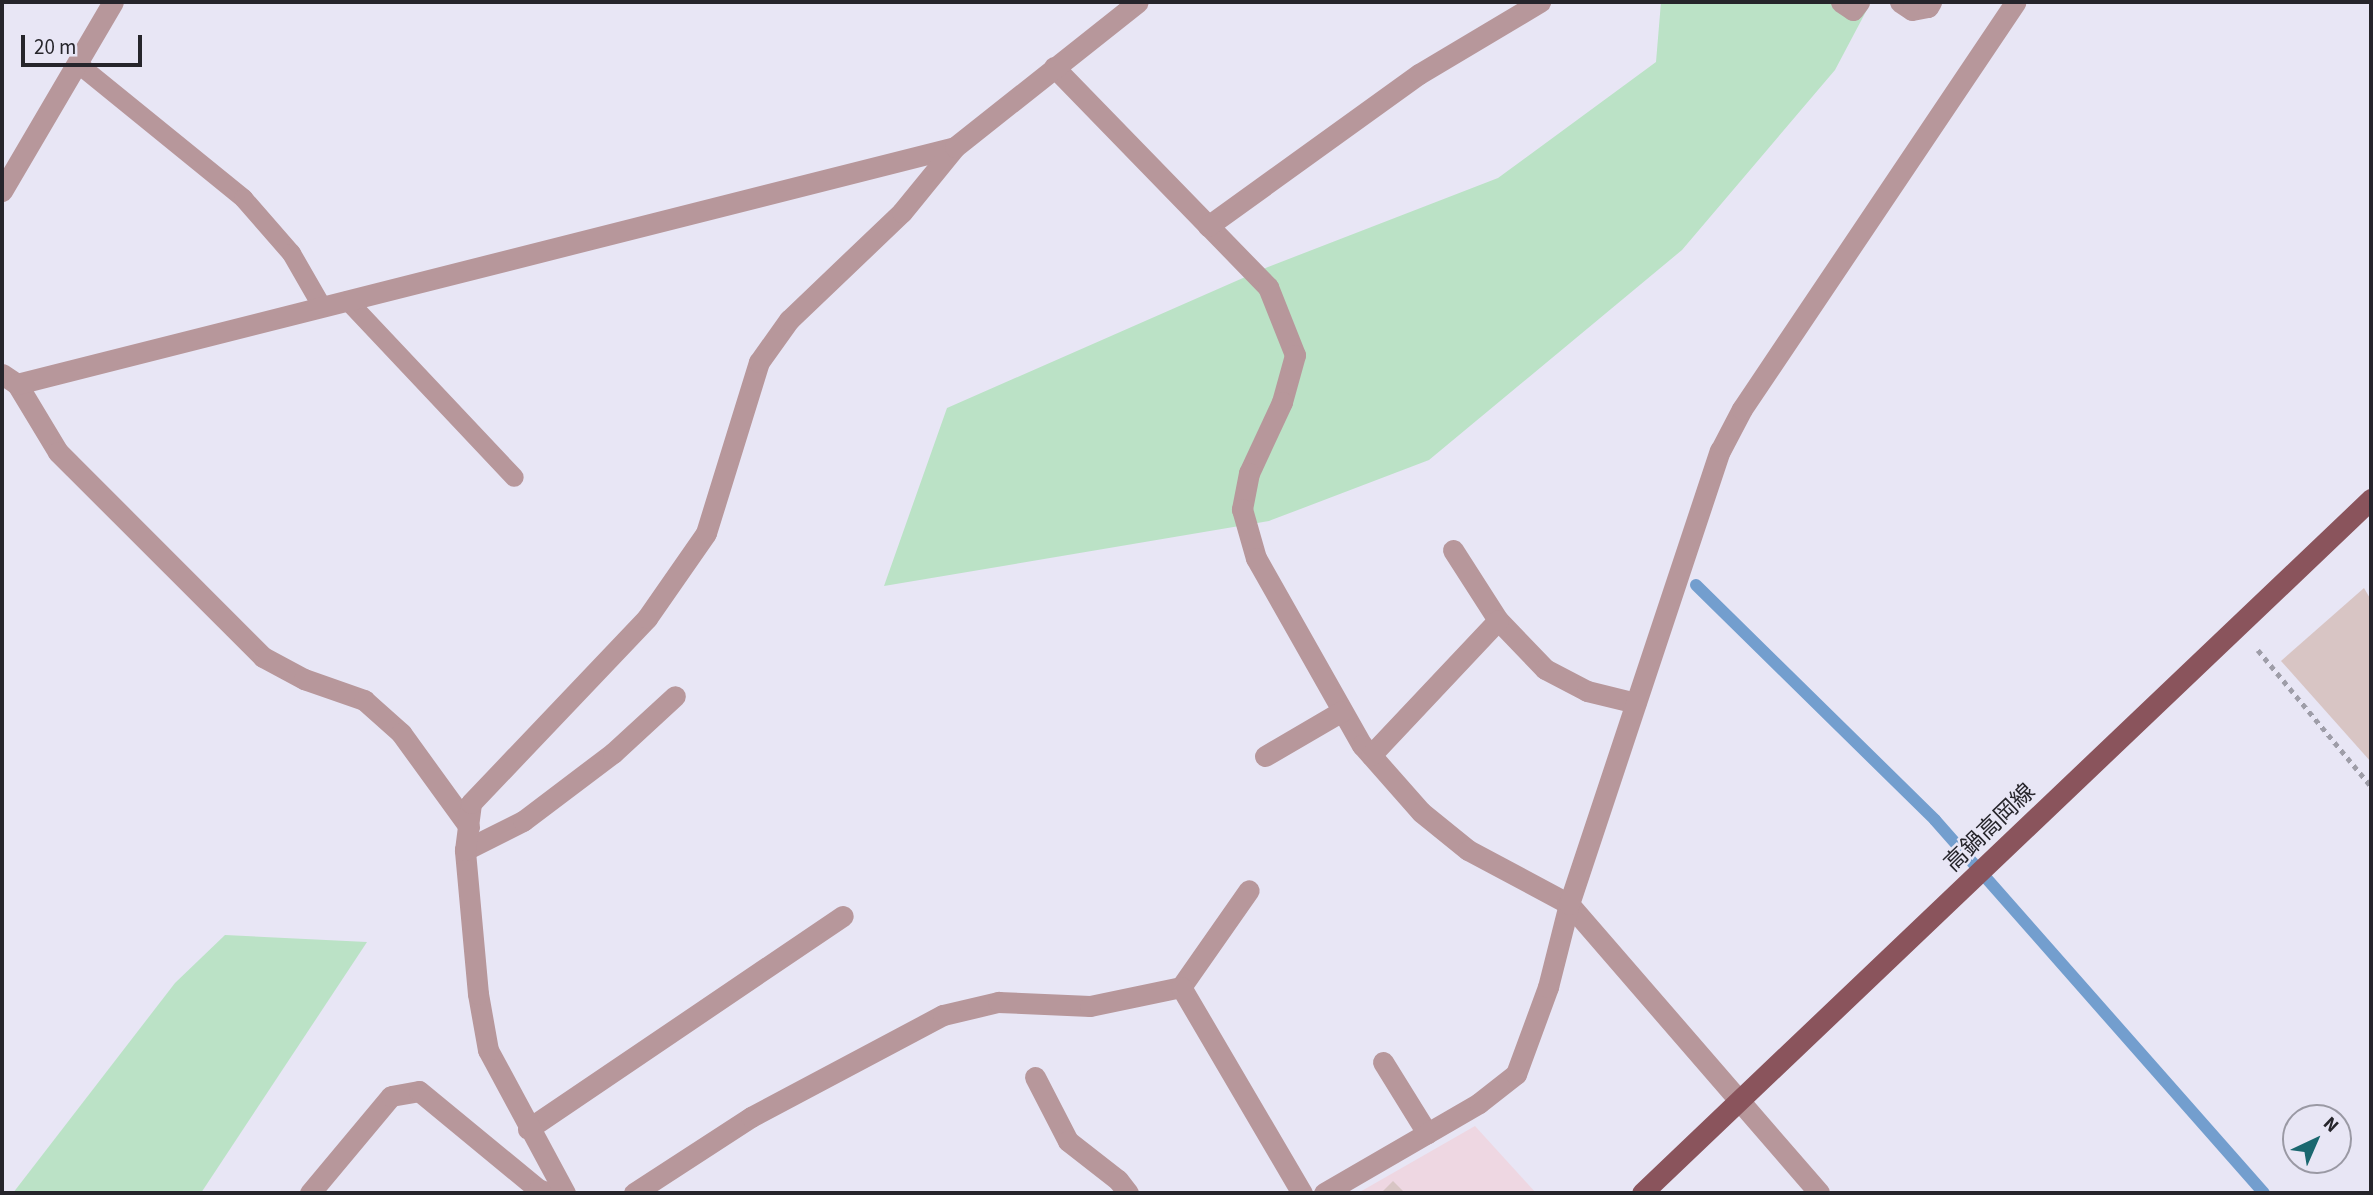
<!DOCTYPE html>
<meta charset="utf-8">
<style>
body{margin:0}
#map{position:relative;width:2373px;height:1195px;overflow:hidden;background:#e8e6f5;font-family:"Source Sans 3","Noto Sans JP",sans-serif}
div>[style]{position:absolute}
.commercial>*{inset:0;background:#eed7e2}
.green>*{inset:0;background:#bbe2c6}
.stream>*{height:12px;margin:-6px;padding:0 6px;transform-origin:6px;border-radius:6px;background:#739ece}
.building>*{inset:0;background:#d8c5c4}
.path>*{height:4.5px;margin-top:-2.25px;transform-origin:0;background:repeating-linear-gradient(90deg,#9e9da8 0 5px,transparent 0 10px)}
.lane>*{height:19px;margin:-9.5px;padding:0 9.5px;transform-origin:9.5px;border-radius:9.5px;background:#b7979b}
.street>*{height:21px;margin:-10.5px;padding:0 10.5px;transform-origin:10.5px;border-radius:10.5px;background:#b7979b}
.primary>*{height:21px;margin:-10.5px;padding:0 10.5px;transform-origin:10.5px;border-radius:10.5px;background:#8a545c}
span{translate:-50% -50%;white-space:nowrap;text-align:center;line-height:1.15;-webkit-text-stroke:5px #e8e6f5;paint-order:stroke}
.street-label{font-size:23px;color:#26252b}
.frame{position:absolute;inset:0;border:4px solid #26252b;pointer-events:none}
.north{position:absolute;left:2282px;top:1104px;width:70px;height:70px;box-sizing:border-box;background:#e8e6f5;border:2px solid #9a99a4;border-radius:50%;rotate:44deg;font-size:19px;font-weight:700;line-height:28px;text-align:center;color:#26252b}
.north::after{content:'';display:block;margin:auto;width:24px;height:32px;background:#1a676f;clip-path:polygon(50% 0,100% 100%,50% 72%,0 100%)}
.scale{position:absolute;left:21px;top:35px;width:121px;height:32px;box-sizing:border-box;border:4px solid #26252b;border-top:0;padding-left:9px;font-size:21px;line-height:24px;white-space:nowrap;color:#26252b;-webkit-text-stroke:5px #e8e6f5;paint-order:stroke}
</style>
<div id="map">
<div class="commercial">
<i style="clip-path:polygon(1475px 1126px,1536px 1193px,1358px 1193px)"></i>
</div>
<div class="green">
<i style="clip-path:polygon(1661px 2px,1871px 2px,1835px 70px,1682px 250px,1429px 460px,1269px 521px,884px 586px,947px 408px,1268px 267px,1498px 178px,1656px 62px)"></i>
<i style="clip-path:polygon(225px 935px,367px 942px,201px 1193px,13px 1193px,175px 983px)"></i>
</div>
<div class="stream">
<i style="left:1696px;top:585px;width:335px;rotate:44.5deg"></i>
<i style="left:1935px;top:820px;width:497px;rotate:48.6deg"></i>
</div>
<div class="building">
<i style="clip-path:polygon(2364px 588px,2371px 600px,2371px 762px,2281px 661px)"></i>
<i style="clip-path:polygon(1393px 1181px,1405px 1193px,1381px 1193px)"></i>
</div>
<div class="path">
<i style="left:2258px;top:650px;width:177px;rotate:50.3deg"></i>
</div>
<div class="lane">
<i style="left:77px;top:63px;width:214px;rotate:39.1deg"></i>
<i style="left:243px;top:198px;width:73px;rotate:48.9deg"></i>
<i style="left:291px;top:253px;width:62px;rotate:60.1deg"></i>
<i style="left:347px;top:300px;width:243px;rotate:46.7deg"></i>
</div>
<div class="street">
<i style="left:1841px;top:2px;width:14px;rotate:34deg"></i>
<i style="left:1853px;top:10px;width:10px;rotate:-53deg"></i>
<i style="left:1900px;top:2px;width:14px;rotate:34deg"></i>
<i style="left:1912px;top:10px;width:16px;rotate:-11deg"></i>
<i style="left:1928px;top:7px;width:6px;rotate:-59deg"></i>
<i style="left:1054px;top:67px;width:307px;rotate:45.8deg"></i>
<i style="left:1268px;top:287px;width:73px;rotate:68.3deg"></i>
<i style="left:1295px;top:355px;width:49px;rotate:105.5deg"></i>
<i style="left:1282px;top:402px;width:78px;rotate:114.9deg"></i>
<i style="left:1249px;top:473px;width:37px;rotate:101deg"></i>
<i style="left:1242px;top:509px;width:51px;rotate:74.1deg"></i>
<i style="left:1256px;top:558px;width:215px;rotate:60.5deg"></i>
<i style="left:1362px;top:745px;width:89px;rotate:48.6deg"></i>
<i style="left:1421px;top:812px;width:60px;rotate:39deg"></i>
<i style="left:1468px;top:850px;width:115px;rotate:28.1deg"></i>
<i style="left:1569px;top:904px;width:382px;rotate:49.1deg"></i>
<i style="left:2px;top:191px;width:219px;rotate:-59.6deg"></i>
<i style="left:1208px;top:226px;width:260px;rotate:-35.8deg"></i>
<i style="left:1419px;top:74px;width:141px;rotate:-30.8deg"></i>
<i style="left:2px;top:374px;width:18px;rotate:34deg"></i>
<i style="left:17px;top:384px;width:79px;rotate:58.9deg"></i>
<i style="left:58px;top:452px;width:290px;rotate:45deg"></i>
<i style="left:263px;top:657px;width:47px;rotate:28.2deg"></i>
<i style="left:304px;top:679px;width:64px;rotate:19.3deg"></i>
<i style="left:364px;top:700px;width:50px;rotate:41.7deg"></i>
<i style="left:401px;top:733px;width:116px;rotate:54.1deg"></i>
<i style="left:17px;top:384px;width:967px;rotate:-14.18deg"></i>
<i style="left:1453px;top:550px;width:83px;rotate:57.3deg"></i>
<i style="left:1498px;top:620px;width:68px;rotate:46.2deg"></i>
<i style="left:1545px;top:669px;width:47px;rotate:27.6deg"></i>
<i style="left:1587px;top:691px;width:50px;rotate:13.8deg"></i>
<i style="left:1371px;top:755px;width:185px;rotate:-46.7deg"></i>
<i style="left:1265px;top:756px;width:89px;rotate:-30.3deg"></i>
<i style="left:465px;top:850px;width:65px;rotate:-26.6deg"></i>
<i style="left:523px;top:821px;width:113px;rotate:-37.1deg"></i>
<i style="left:613px;top:753px;width:84px;rotate:-42.6deg"></i>
<i style="left:1181px;top:987px;width:118px;rotate:-55deg"></i>
<i style="left:1383px;top:1062px;width:84px;rotate:58.2deg"></i>
<i style="left:1035px;top:1077px;width:72px;rotate:62.7deg"></i>
<i style="left:1068px;top:1141px;width:63px;rotate:38deg"></i>
<i style="left:1118px;top:1180px;width:16px;rotate:52deg"></i>
<i style="left:528px;top:1129px;width:380px;rotate:-34.1deg"></i>
<i style="left:310px;top:1193px;width:126px;rotate:-50.1deg"></i>
<i style="left:391px;top:1096px;width:28px;rotate:-10deg"></i>
<i style="left:419px;top:1091px;width:154px;rotate:39.5deg"></i>
<i style="left:538px;top:1189px;width:12px;rotate:20deg"></i>
<i style="left:565px;top:1193px;width:162px;rotate:-118.3deg"></i>
<i style="left:488px;top:1050px;width:57px;rotate:-100.1deg"></i>
<i style="left:478px;top:994px;width:145px;rotate:-95.2deg"></i>
<i style="left:465px;top:850px;width:47px;rotate:-82.7deg"></i>
<i style="left:471px;top:803px;width:255px;rotate:-46.4deg"></i>
<i style="left:647px;top:618px;width:103px;rotate:-55.2deg"></i>
<i style="left:706px;top:533px;width:179px;rotate:-72.8deg"></i>
<i style="left:759px;top:362px;width:52px;rotate:-54.5deg"></i>
<i style="left:789px;top:320px;width:156px;rotate:-43.7deg"></i>
<i style="left:902px;top:212px;width:84px;rotate:-50.8deg"></i>
<i style="left:955px;top:147px;width:233px;rotate:-38.4deg"></i>
<i style="left:634px;top:1193px;width:140px;rotate:-33deg"></i>
<i style="left:751px;top:1117px;width:217px;rotate:-28deg"></i>
<i style="left:943px;top:1015px;width:57px;rotate:-13.3deg"></i>
<i style="left:998px;top:1002px;width:92px;rotate:2.5deg"></i>
<i style="left:1090px;top:1006px;width:93px;rotate:-11.8deg"></i>
<i style="left:1181px;top:987px;width:239px;rotate:59.6deg"></i>
<i style="left:1324px;top:1193px;width:179px;rotate:-30.1deg"></i>
<i style="left:1479px;top:1103px;width:47px;rotate:-38.1deg"></i>
<i style="left:1516px;top:1074px;width:93px;rotate:-69.8deg"></i>
<i style="left:1548px;top:987px;width:86px;rotate:-75.8deg"></i>
<i style="left:1569px;top:904px;width:478px;rotate:-71.6deg"></i>
<i style="left:1720px;top:451px;width:47px;rotate:-62.4deg"></i>
<i style="left:1742px;top:409px;width:490px;rotate:-56.1deg"></i>
</div>
<div class="primary">
<i style="left:1642px;top:1193px;width:1007px;rotate:-43.59deg"></i>
</div>
<div class="street-label">
<span style="left:1990px;top:828px;rotate:-44deg">高鍋高岡線</span>
</div>
<div class="frame"></div>
<div class="north">N</div>
<div class="scale">20 m</div>
</div>
